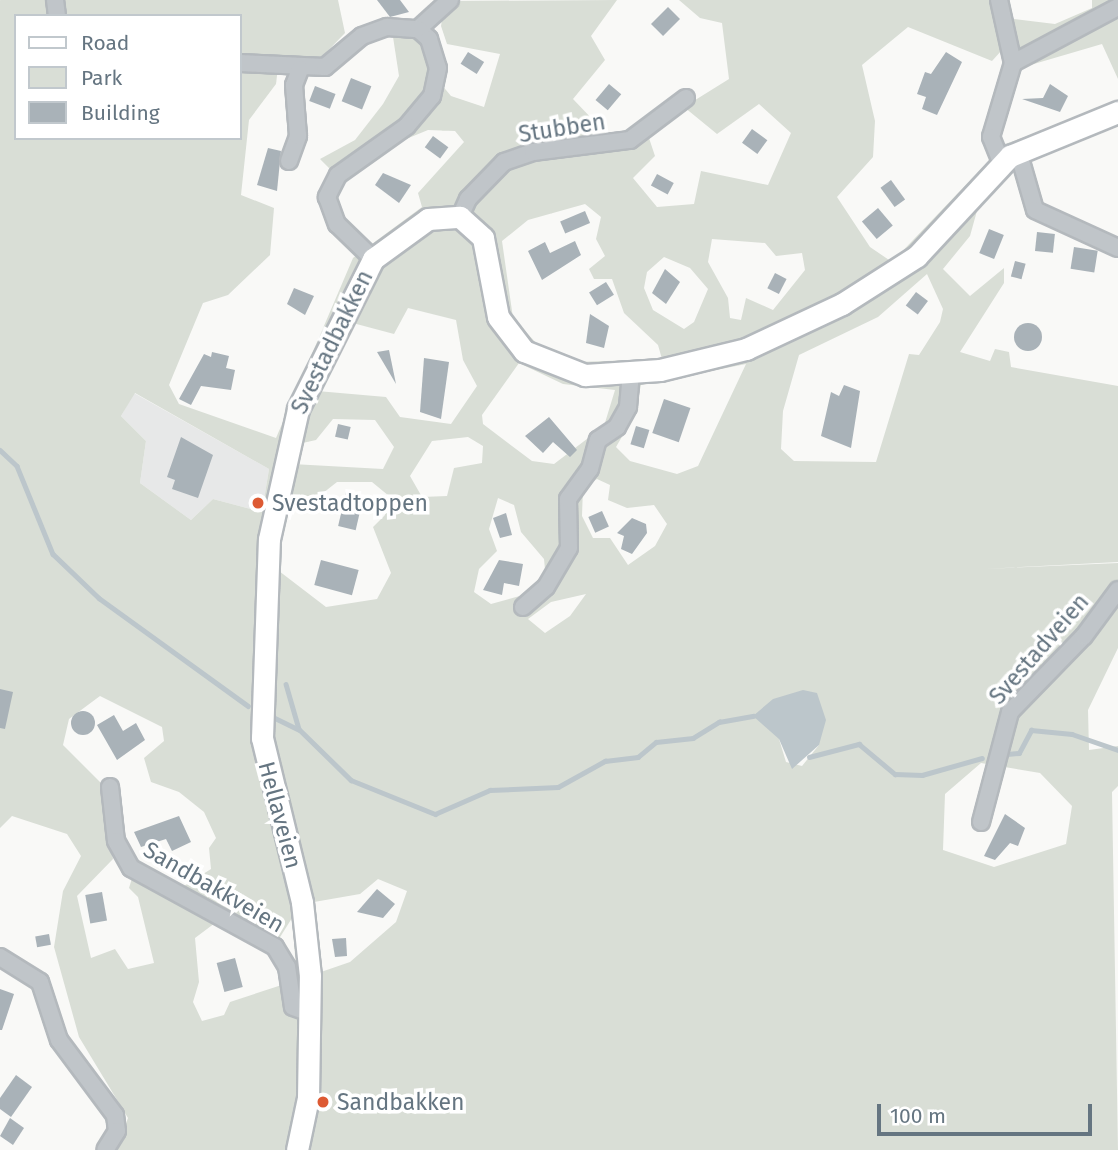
<!DOCTYPE html>
<style>
body{margin:0}
#map{position:relative;width:1118px;height:1150px;overflow:hidden;background:#f9f9f7;font-family:"Fira Sans",sans-serif}
div>[style]{position:absolute}
.built>*{inset:0;background:#e7e8e8}
.green>*{inset:0;background:#d9ded6}
.water>*{inset:0;background:#bcc6cb}
.stream>*{height:4.5px;margin:-2.25px;padding:0 2.25px;transform-origin:2.25px;border-radius:2.25px;background:#bcc6cb}
.building>*{inset:0;background:#a9b2b8;transform-origin:0 0}
.round{border-radius:50%}
.roads{filter:drop-shadow(2px 0 #b4b9bd) drop-shadow(-2px 0 #b4b9bd) drop-shadow(0 2px #b4b9bd) drop-shadow(0 -2px #b4b9bd)}
.minor>*{height:16px;margin:-8px;padding:0 8px;transform-origin:8px;border-radius:8px;background:#c0c5c9}
.major>*{height:21px;margin:-10.5px;padding:0 10.5px;transform-origin:10.5px;border-radius:10.5px;background:#fff}
.dots>*{width:19px;height:19px;translate:-50% -50%;box-sizing:border-box;border:4px solid #fff;border-radius:50%}
span{translate:-50% -50%;white-space:nowrap;text-align:center;line-height:1.15;-webkit-text-stroke:7px #fff;paint-order:stroke}
.street-label{font-size:23px;color:#657581}
.poi-label{font-size:23px;color:#657581}
.left{translate:0 -50%;text-align:left}
.legend{position:absolute;left:14px;top:14px;width:228px;height:126px;box-sizing:border-box;background:#fff;border:2px solid #c1c8cd;margin:0;padding:9px 12px;list-style:none;font-size:21px;color:#657581}
.legend li{display:flex;align-items:center;gap:14px;height:35px}
.legend b{width:35px;border:2px solid #c1c8cd}
.scale{position:absolute;left:877px;top:1104px;width:215px;height:32px;box-sizing:border-box;border:4px solid #657581;border-top:0;padding-left:9px;font-size:21px;line-height:24px;white-space:nowrap;color:#657581;-webkit-text-stroke:5px #fff;paint-order:stroke}
</style>
<div id="map">
<div class="built">
<i style="clip-path:polygon(134px 393px,269px 469px,262px 512px,213px 499px,191px 520px,140px 483px,146px 441px,121px 416px)"></i>
</div>
<div class="green">
<i style="clip-path:polygon(evenodd,0 0,338px 0,345px 33px,318px 61px,279px 59px,276px 84px,249px 120px,241px 195px,274px 208px,270px 255px,228px 295px,203px 303px,169px 385px,179px 404px,276px 438px,353px 258px,422px 207px,418px 193px,464px 142px,455px 131px,428px 130px,331px 170px,320px 159px,355px 140px,383px 104px,399px 76px,393px 37px,417px 38px,431px 72px,451px 96px,484px 107px,500px 54px,447px 44px,441px 26px,445px 1px,617px 0,591px 36px,605px 60px,573px 99px,618px 146px,649px 138px,655px 156px,633px 178px,657px 207px,694px 204px,701px 171px,768px 185px,791px 133px,759px 104px,717px 134px,684px 107px,729px 79px,722px 23px,700px 18px,679px 0,995px 0,998px 17px,1055px 24px,1092px 8px,1092px 0,1118px 0,1118px 79px,1102px 44px,1027px 66px,1002px 50px,992px 61px,908px 27px,862px 65px,875px 121px,873px 157px,837px 197px,870px 247px,892px 262px,1005px 144px,1118px 104px,1118px 126px,1013px 166px,980px 200px,970px 236px,943px 269px,970px 296px,1004px 268px,1004px 283px,960px 352px,990px 361px,995px 349px,1009px 352px,1011px 367px,1118px 386px,1118px 562px,984px 569px,1118px 563px,1118px 648px,1088px 710px,1089px 750px,1118px 746px,1118px 786px,1112px 792px,1118px 1150px,116px 1150px,128px 1118px,79px 1037px,54px 947px,63px 891px,81px 856px,67px 834px,12px 816px,0 828px,0 0,16px 16px,240px 16px,240px 138px,16px 138px,16px 16px,0 0,585px 204px,601px 217px,596px 239px,605px 256px,589px 269px,594px 279px,612px 279px,624px 313px,658px 345px,662px 359px,578px 362px,538px 345px,513px 318px,502px 241px,528px 220px,585px 204px,0 0,712px 239px,765px 243px,776px 256px,802px 253px,805px 270px,773px 310px,746px 298px,741px 320px,730px 318px,728px 298px,708px 262px,712px 239px,0 0,664px 257px,690px 268px,708px 289px,694px 322px,684px 329px,653px 310px,644px 288px,647px 272px,664px 257px,0 0,927px 274px,943px 309px,940px 322px,919px 355px,909px 354px,876px 462px,794px 461px,781px 449px,783px 411px,799px 355px,878px 317px,927px 274px,0 0,408px 308px,456px 320px,463px 360px,477px 386px,451px 424px,400px 417px,386px 397px,317px 391px,349px 322px,394px 334px,408px 308px,0 0,519px 363px,563px 384px,615px 390px,604px 426px,554px 464px,532px 461px,483px 424px,482px 415px,519px 363px,0 0,746px 364px,698px 466px,677px 474px,630px 461px,616px 447px,634px 416px,641px 385px,746px 364px,0 0,135px 393px,269px 469px,262px 512px,213px 499px,191px 520px,140px 483px,146px 441px,121px 416px,135px 393px,0 0,333px 419px,375px 420px,394px 447px,383px 469px,292px 464px,298px 444px,316px 440px,333px 419px,0 0,468px 437px,483px 446px,482px 463px,454px 468px,447px 496px,422px 497px,410px 476px,432px 441px,468px 437px,0 0,597px 479px,610px 485px,608px 500px,627px 508px,654px 505px,667px 524px,655px 546px,628px 565px,610px 538px,593px 538px,582px 516px,583px 488px,597px 479px,0 0,337px 482px,372px 482px,389px 496px,385px 515px,373px 527px,391px 573px,377px 599px,326px 607px,279px 571px,281px 531px,287px 494px,318px 497px,337px 482px,0 0,498px 498px,514px 505px,521px 532px,544px 559px,546px 580px,534px 592px,491px 604px,474px 592px,479px 569px,497px 551px,489px 529px,498px 498px,0 0,586px 594px,570px 616px,545px 633px,528px 619px,551px 602px,586px 594px,0 0,100px 696px,162px 727px,164px 741px,144px 758px,151px 782px,179px 792px,204px 812px,216px 838px,209px 848px,211px 869px,173px 893px,134px 872px,129px 888px,138px 897px,154px 963px,128px 969px,115px 949px,91px 958px,77px 896px,113px 859px,102px 784px,63px 745px,69px 719px,100px 696px,0 0,779px 739px,819px 745px,802px 766px,786px 762px,779px 739px,0 0,981px 763px,1040px 773px,1072px 806px,1066px 844px,994px 867px,943px 850px,945px 794px,981px 763px,0 0,378px 879px,407px 891px,396px 922px,350px 962px,321px 972px,314px 902px,360px 894px,378px 879px,0 0,292px 918px,297px 980px,230px 1002px,224px 1015px,202px 1021px,193px 1002px,199px 982px,195px 938px,219px 920px,277px 942px,292px 918px)"></i>
</div>
<div class="water">
<i style="clip-path:polygon(803px 690px,817px 693px,826px 720px,819px 745px,792px 769px,779px 739px,753px 716px,773px 699px)"></i>
</div>
<div class="stream">
<i style="left:0;top:450px;width:23px;rotate:43deg"></i>
<i style="left:17px;top:466px;width:95px;rotate:67.8deg"></i>
<i style="left:53px;top:554px;width:64px;rotate:43.7deg"></i>
<i style="left:99px;top:598px;width:184px;rotate:35.9deg"></i>
<i style="left:286px;top:684px;width:47px;rotate:73.9deg"></i>
<i style="left:299px;top:729px;width:73px;rotate:44.4deg"></i>
<i style="left:351px;top:780px;width:91px;rotate:22deg"></i>
<i style="left:435px;top:814px;width:60px;rotate:-23.6deg"></i>
<i style="left:490px;top:790px;width:68px;rotate:-2.5deg"></i>
<i style="left:558px;top:787px;width:54px;rotate:-29deg"></i>
<i style="left:605px;top:761px;width:33px;rotate:-7deg"></i>
<i style="left:638px;top:757px;width:23px;rotate:-40deg"></i>
<i style="left:656px;top:742px;width:37px;rotate:-6deg"></i>
<i style="left:693px;top:738px;width:31px;rotate:-32deg"></i>
<i style="left:719px;top:722px;width:35px;rotate:-10deg"></i>
<i style="left:273px;top:717px;width:28px;rotate:26deg"></i>
<i style="left:1007px;top:754px;width:12px;rotate:-5deg"></i>
<i style="left:1019px;top:753px;width:26px;rotate:-62deg"></i>
<i style="left:1031px;top:730px;width:41px;rotate:5.6deg"></i>
<i style="left:1072px;top:734px;width:49px;rotate:19.2deg"></i>
<i style="left:809px;top:757px;width:52px;rotate:-14.6deg"></i>
<i style="left:859px;top:744px;width:47px;rotate:39.8deg"></i>
<i style="left:895px;top:774px;width:27px;rotate:2deg"></i>
<i style="left:922px;top:775px;width:62px;rotate:-15.8deg"></i>
</div>
<div class="building">
<i style="clip-path:polygon(377px 0,400px 0,409px 12px,390px 17px)"></i>
<i style="left:668px;top:7px;width:17px;height:24px;rotate:45deg"></i>
<i style="left:468px;top:52px;width:19px;height:14px;rotate:32deg"></i>
<i style="clip-path:polygon(946px 52px,962px 62px,937px 115px,922px 109px,926px 97px,917px 94px,925px 72px,931px 74px)"></i>
<i style="left:351px;top:78px;width:22px;height:25px;rotate:22deg"></i>
<i style="left:609px;top:84px;width:16px;height:21px;rotate:40deg"></i>
<i style="clip-path:polygon(1050px 84px,1068px 96px,1060px 112px,1022px 99px,1043px 98px)"></i>
<i style="left:315px;top:86px;width:22px;height:16px;rotate:21deg"></i>
<i style="left:752px;top:129px;width:19px;height:17px;rotate:36deg"></i>
<i style="left:433px;top:136px;width:19px;height:14px;rotate:36deg"></i>
<i style="clip-path:polygon(268px 148px,281px 151px,277px 191px,257px 185px)"></i>
<i style="clip-path:polygon(383px 173px,411px 185px,399px 203px,375px 185px)"></i>
<i style="left:657px;top:174px;width:19px;height:13px;rotate:28deg"></i>
<i style="left:891px;top:180px;width:24px;height:13px;rotate:54deg"></i>
<i style="left:878px;top:208px;width:23px;height:21px;rotate:50deg"></i>
<i style="left:585px;top:211px;width:13px;height:27px;rotate:67deg"></i>
<i style="left:989px;top:229px;width:16px;height:26px;rotate:22deg"></i>
<i style="left:1037px;top:232px;width:18px;height:19px;rotate:6deg"></i>
<i style="clip-path:polygon(575px 241px,581px 255px,542px 280px,528px 251px,545px 242px,550px 253px)"></i>
<i style="left:1074px;top:247px;width:24px;height:22px;rotate:9deg"></i>
<i style="left:1015px;top:261px;width:11px;height:16px;rotate:15deg"></i>
<i style="clip-path:polygon(665px 269px,680px 282px,666px 304px,652px 293px)"></i>
<i style="left:775px;top:273px;width:13px;height:17px;rotate:27deg"></i>
<i style="left:606px;top:282px;width:15px;height:20px;rotate:58deg"></i>
<i style="clip-path:polygon(294px 288px,314px 296px,305px 315px,287px 304px)"></i>
<i style="left:916px;top:292px;width:15px;height:17px;rotate:37deg"></i>
<i style="clip-path:polygon(590px 314px,609px 326px,604px 348px,586px 343px)"></i>
<i class="round" style="left:1014px;top:323px;width:28px;height:28px"></i>
<i style="clip-path:polygon(389px 350px,396px 384px,377px 352px)"></i>
<i style="clip-path:polygon(212px 352px,229px 356px,226px 368px,235px 370px,231px 390px,201px 386px,191px 405px,179px 399px,204px 354px,211px 357px)"></i>
<i style="clip-path:polygon(424px 358px,449px 362px,441px 419px,420px 412px)"></i>
<i style="clip-path:polygon(844px 385px,860px 391px,851px 448px,821px 436px,831px 392px,839px 396px)"></i>
<i style="left:664px;top:399px;width:28px;height:36px;rotate:19deg"></i>
<i style="clip-path:polygon(549px 417px,577px 450px,570px 457px,553px 442px,543px 453px,525px 436px)"></i>
<i style="left:338px;top:424px;width:13px;height:13px;rotate:13deg"></i>
<i style="left:636px;top:426px;width:14px;height:19px;rotate:17deg"></i>
<i style="clip-path:polygon(181px 437px,213px 455px,198px 498px,172px 489px,175px 480px,167px 477px)"></i>
<i style="left:346px;top:492px;width:18px;height:35px;rotate:13deg"></i>
<i style="left:602px;top:511px;width:17px;height:15px;rotate:66deg"></i>
<i style="clip-path:polygon(506px 513px,512px 535px,500px 538px,493px 518px)"></i>
<i style="clip-path:polygon(632px 518px,646px 524px,647px 533px,632px 554px,621px 549px,624px 536px,617px 533px)"></i>
<i style="left:321px;top:560px;width:39px;height:26px;rotate:15deg"></i>
<i style="clip-path:polygon(499px 560px,523px 564px,519px 586px,504px 583px,502px 595px,483px 590px)"></i>
<i style="clip-path:polygon(0 689px,13px 692px,5px 729px,0 728px)"></i>
<i class="round" style="left:71px;top:711px;width:24px;height:24px"></i>
<i style="clip-path:polygon(114px 715px,123px 731px,136px 723px,145px 740px,117px 760px,97px 725px)"></i>
<i style="clip-path:polygon(1005px 814px,1025px 828px,1018px 846px,1010px 843px,995px 860px,984px 856px)"></i>
<i style="clip-path:polygon(179px 816px,191px 842px,172px 851px,166px 839px,141px 847px,134px 832px)"></i>
<i style="clip-path:polygon(377px 889px,395px 904px,383px 918px,357px 912px)"></i>
<i style="left:102px;top:892px;width:29px;height:17px;rotate:80deg"></i>
<i style="left:49px;top:934px;width:11px;height:14px;rotate:80deg"></i>
<i style="clip-path:polygon(346px 938px,347px 956px,335px 957px,332px 939px)"></i>
<i style="left:235px;top:958px;width:30px;height:19px;rotate:75deg"></i>
<i style="clip-path:polygon(0 989px,14px 994px,2px 1030px,0 1030px)"></i>
<i style="clip-path:polygon(16px 1075px,32px 1087px,11px 1117px,0 1109px,0 1098px)"></i>
<i style="clip-path:polygon(10px 1118px,24px 1128px,13px 1145px,0 1136px)"></i>
</div>
<div class="roads">
<div class="minor">
<i style="left:55px;top:0;width:16px;rotate:83deg"></i>
<i style="left:999px;top:0;width:65px;rotate:77.5deg"></i>
<i style="left:1013px;top:63px;width:77px;rotate:106.6deg"></i>
<i style="left:991px;top:137px;width:27px;rotate:68deg"></i>
<i style="left:418px;top:29px;width:43px;rotate:-42.2deg"></i>
<i style="left:240px;top:63px;width:85px;rotate:2.7deg"></i>
<i style="left:325px;top:67px;width:48px;rotate:-40deg"></i>
<i style="left:362px;top:36px;width:27px;rotate:-20deg"></i>
<i style="left:387px;top:27px;width:31px;rotate:4deg"></i>
<i style="left:418px;top:29px;width:15px;rotate:42deg"></i>
<i style="left:429px;top:39px;width:30px;rotate:73deg"></i>
<i style="left:438px;top:68px;width:29px;rotate:102deg"></i>
<i style="left:432px;top:96px;width:39px;rotate:130deg"></i>
<i style="left:407px;top:126px;width:85px;rotate:144.6deg"></i>
<i style="left:338px;top:175px;width:25px;rotate:117deg"></i>
<i style="left:327px;top:197px;width:29px;rotate:70deg"></i>
<i style="left:337px;top:224px;width:50px;rotate:44.2deg"></i>
<i style="left:1013px;top:63px;width:119px;rotate:-28.1deg"></i>
<i style="left:1018px;top:151px;width:61px;rotate:73.9deg"></i>
<i style="left:1035px;top:210px;width:91px;rotate:24.6deg"></i>
<i style="left:289px;top:161px;width:27px;rotate:-70deg"></i>
<i style="left:298px;top:136px;width:51px;rotate:-94.5deg"></i>
<i style="left:294px;top:85px;width:17px;rotate:-69deg"></i>
<i style="left:460px;top:217px;width:20px;rotate:-66deg"></i>
<i style="left:468px;top:199px;width:52px;rotate:-45.8deg"></i>
<i style="left:504px;top:162px;width:31px;rotate:-19deg"></i>
<i style="left:533px;top:152px;width:98px;rotate:-7.1deg"></i>
<i style="left:630px;top:140px;width:70px;rotate:-36.9deg"></i>
<i style="left:523px;top:607px;width:30px;rotate:-41deg"></i>
<i style="left:546px;top:587px;width:45px;rotate:-59.5deg"></i>
<i style="left:569px;top:548px;width:49px;rotate:-91.2deg"></i>
<i style="left:568px;top:499px;width:37px;rotate:-54deg"></i>
<i style="left:590px;top:469px;width:30px;rotate:-75deg"></i>
<i style="left:598px;top:440px;width:23px;rotate:-34deg"></i>
<i style="left:617px;top:427px;width:23px;rotate:-61deg"></i>
<i style="left:628px;top:407px;width:32px;rotate:-85deg"></i>
<i style="left:110px;top:787px;width:54px;rotate:83.7deg"></i>
<i style="left:116px;top:841px;width:31px;rotate:61deg"></i>
<i style="left:131px;top:868px;width:164px;rotate:28.7deg"></i>
<i style="left:275px;top:947px;width:23px;rotate:59deg"></i>
<i style="left:287px;top:967px;width:40px;rotate:81.5deg"></i>
<i style="left:293px;top:1007px;width:18px;rotate:19deg"></i>
<i style="left:981px;top:822px;width:114px;rotate:-75.2deg"></i>
<i style="left:1010px;top:712px;width:106px;rotate:-45.8deg"></i>
<i style="left:1084px;top:636px;width:57px;rotate:-53.5deg"></i>
<i style="left:0;top:957px;width:47px;rotate:32deg"></i>
<i style="left:40px;top:982px;width:61px;rotate:71.9deg"></i>
<i style="left:59px;top:1040px;width:94px;rotate:53.3deg"></i>
<i style="left:115px;top:1115px;width:16px;rotate:83deg"></i>
<i style="left:117px;top:1131px;width:22px;rotate:122deg"></i>
</div>
<div class="major">
<i style="left:297px;top:1150px;width:53px;rotate:-78.1deg"></i>
<i style="left:308px;top:1098px;width:122px;rotate:-89.1deg"></i>
<i style="left:310px;top:976px;width:74px;rotate:-96.2deg"></i>
<i style="left:302px;top:902px;width:169px;rotate:-103.7deg"></i>
<i style="left:262px;top:738px;width:199px;rotate:-88deg"></i>
<i style="left:269px;top:539px;width:133px;rotate:-77.4deg"></i>
<i style="left:298px;top:409px;width:168px;rotate:-63.4deg"></i>
<i style="left:373px;top:259px;width:68px;rotate:-36deg"></i>
<i style="left:428px;top:219px;width:32px;rotate:-4deg"></i>
<i style="left:460px;top:217px;width:31px;rotate:42deg"></i>
<i style="left:483px;top:238px;width:80px;rotate:79.2deg"></i>
<i style="left:498px;top:317px;width:43px;rotate:52.6deg"></i>
<i style="left:524px;top:351px;width:66px;rotate:21.5deg"></i>
<i style="left:585px;top:375px;width:75px;rotate:-3.8deg"></i>
<i style="left:660px;top:370px;width:89px;rotate:-13.7deg"></i>
<i style="left:746px;top:349px;width:106px;rotate:-25.1deg"></i>
<i style="left:842px;top:304px;width:89px;rotate:-32.6deg"></i>
<i style="left:917px;top:256px;width:137px;rotate:-47.1deg"></i>
<i style="left:1010px;top:156px;width:117px;rotate:-22.2deg"></i>
</div>
</div>
<div class="dots">
<i style="left:258px;top:503px;background:#dd5a33"></i>
<i style="left:323px;top:1102px;background:#dd5a33"></i>
</div>
<div class="street-label">
<span style="left:562px;top:128px;rotate:-9deg">Stubben</span>
<span style="left:332px;top:342px;rotate:-64deg">Svestadbakken</span>
<span style="left:1039px;top:649px;rotate:-49deg">Svestadveien</span>
<span style="left:280px;top:815px;rotate:75deg">Hellaveien</span>
<span style="left:214px;top:887px;rotate:30deg">Sandbakkveien</span>
</div>
<div class="poi-label">
<span class="left" style="left:272px;top:503px">Svestadtoppen</span>
<span class="left" style="left:337px;top:1102px">Sandbakken</span>
</div>
<ul class="legend">
<li><b style="height:9px;background:#fff"></b>Road</li>
<li><b style="height:19px;background:#d9ded6"></b>Park</li>
<li><b style="height:19px;background:#a9b2b8"></b>Building</li>
</ul>
<div class="scale">100 m</div>
</div>
